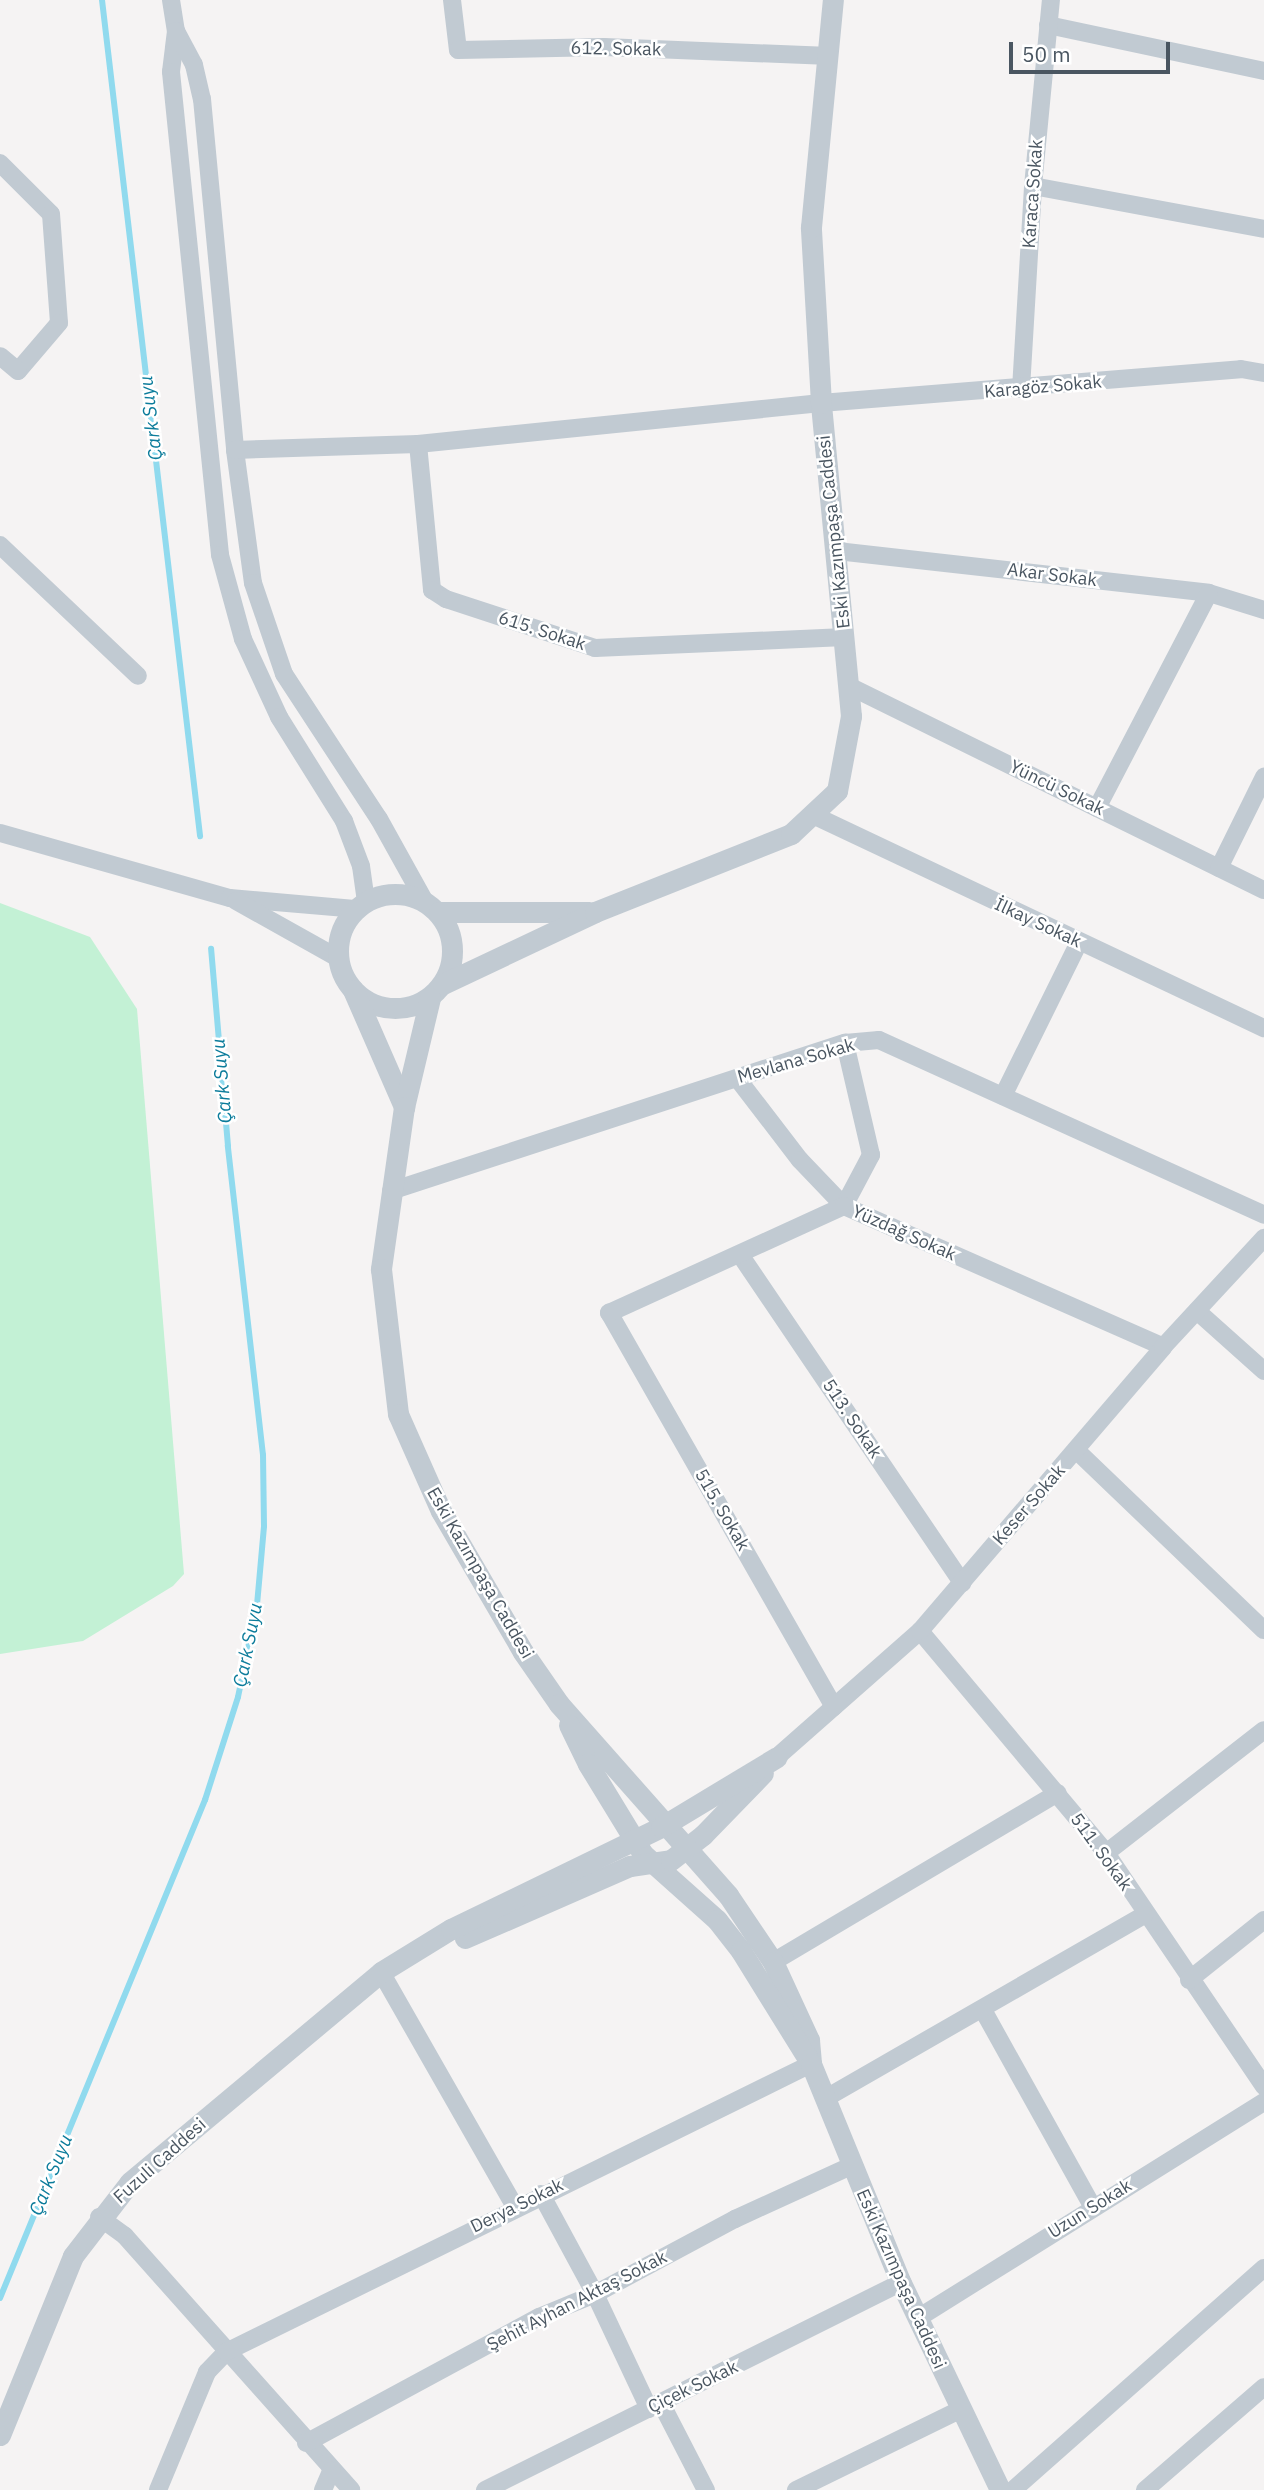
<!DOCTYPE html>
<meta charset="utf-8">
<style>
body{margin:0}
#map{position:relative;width:1264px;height:2490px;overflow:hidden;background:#f5f3f3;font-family:"IBM Plex Sans",sans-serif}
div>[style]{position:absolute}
.green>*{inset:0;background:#c3f1d5}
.stream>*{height:6px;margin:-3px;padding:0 3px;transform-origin:3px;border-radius:3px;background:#90daee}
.minor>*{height:18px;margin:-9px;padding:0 9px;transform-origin:9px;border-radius:9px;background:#c1cad2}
.tertiary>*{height:21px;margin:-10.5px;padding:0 10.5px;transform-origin:10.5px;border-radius:10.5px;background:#c1cad2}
.tertiary>.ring{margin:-10.5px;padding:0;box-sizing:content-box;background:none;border:21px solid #c1cad2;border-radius:50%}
span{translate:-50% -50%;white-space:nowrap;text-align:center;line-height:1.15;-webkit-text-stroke:5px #fff;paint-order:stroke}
.street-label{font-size:18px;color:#4a5661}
.water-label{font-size:19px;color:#0c7c9b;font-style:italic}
.scale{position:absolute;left:1009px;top:42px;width:161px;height:32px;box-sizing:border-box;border:4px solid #4a5661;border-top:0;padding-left:9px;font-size:21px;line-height:24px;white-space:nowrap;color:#4a5661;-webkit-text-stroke:5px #fff;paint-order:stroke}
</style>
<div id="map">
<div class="green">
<i style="clip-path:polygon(0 903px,90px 937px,137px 1009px,184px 1574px,173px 1586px,83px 1641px,0 1654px)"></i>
</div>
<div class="stream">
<i style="left:102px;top:0;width:842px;rotate:83.31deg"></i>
<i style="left:0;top:2298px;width:539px;rotate:-67.63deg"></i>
<i style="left:205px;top:1800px;width:108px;rotate:-72.2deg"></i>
<i style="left:238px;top:1697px;width:94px;rotate:-78.3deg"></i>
<i style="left:257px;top:1605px;width:79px;rotate:-84.9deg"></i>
<i style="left:264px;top:1526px;width:71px;rotate:-90.8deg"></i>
<i style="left:263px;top:1455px;width:311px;rotate:-96.5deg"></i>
<i style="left:228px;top:1146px;width:198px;rotate:-94.9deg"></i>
</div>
<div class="minor">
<i style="left:171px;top:0;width:31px;rotate:81deg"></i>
<i style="left:176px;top:31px;width:41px;rotate:97deg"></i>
<i style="left:171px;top:72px;width:485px;rotate:84.2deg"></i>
<i style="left:220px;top:555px;width:87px;rotate:74.7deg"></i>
<i style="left:243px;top:639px;width:86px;rotate:65.2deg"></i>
<i style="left:279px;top:717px;width:123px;rotate:58deg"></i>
<i style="left:344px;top:821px;width:48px;rotate:69.3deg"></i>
<i style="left:361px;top:866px;width:35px;rotate:82deg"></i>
<i style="left:452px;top:0;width:50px;rotate:83.2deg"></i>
<i style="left:458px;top:50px;width:146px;rotate:-1.2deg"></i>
<i style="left:604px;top:47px;width:220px;rotate:2.3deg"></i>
<i style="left:1048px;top:25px;width:221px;rotate:12deg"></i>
<i style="left:176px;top:31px;width:38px;rotate:62deg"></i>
<i style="left:194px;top:65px;width:35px;rotate:77deg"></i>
<i style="left:202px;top:99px;width:353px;rotate:84.6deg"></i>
<i style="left:235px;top:450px;width:134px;rotate:82.3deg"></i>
<i style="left:253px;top:583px;width:96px;rotate:71.2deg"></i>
<i style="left:284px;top:674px;width:173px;rotate:56.8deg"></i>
<i style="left:379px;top:819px;width:93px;rotate:60.9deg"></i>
<i style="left:0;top:163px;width:72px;rotate:45deg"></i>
<i style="left:51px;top:214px;width:109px;rotate:85.8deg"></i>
<i style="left:59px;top:323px;width:63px;rotate:130.5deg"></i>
<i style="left:18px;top:371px;width:23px;rotate:-140deg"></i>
<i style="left:1033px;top:186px;width:235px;rotate:10.5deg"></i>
<i style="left:1021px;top:389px;width:203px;rotate:-86.6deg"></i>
<i style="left:1033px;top:186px;width:187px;rotate:-84.5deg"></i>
<i style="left:418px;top:444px;width:147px;rotate:84.5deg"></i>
<i style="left:432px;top:590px;width:17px;rotate:33deg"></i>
<i style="left:446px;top:599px;width:157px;rotate:18.2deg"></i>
<i style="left:595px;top:648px;width:250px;rotate:-2.5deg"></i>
<i style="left:235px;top:450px;width:183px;rotate:-1.9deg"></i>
<i style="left:418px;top:444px;width:405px;rotate:-5.8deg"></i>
<i style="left:821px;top:403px;width:421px;rotate:-4.6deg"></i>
<i style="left:1241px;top:369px;width:23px;rotate:10deg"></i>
<i style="left:0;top:545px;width:190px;rotate:43.5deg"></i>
<i style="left:837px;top:551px;width:374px;rotate:6.4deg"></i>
<i style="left:1209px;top:593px;width:58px;rotate:17.2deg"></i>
<i style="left:849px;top:686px;width:462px;rotate:26.2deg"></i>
<i style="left:1097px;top:808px;width:242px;rotate:-62.5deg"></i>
<i style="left:813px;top:815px;width:499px;rotate:25.3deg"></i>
<i style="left:0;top:833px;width:239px;rotate:15.8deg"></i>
<i style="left:230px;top:898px;width:125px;rotate:5deg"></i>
<i style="left:1219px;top:868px;width:102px;rotate:-63.7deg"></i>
<i style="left:236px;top:901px;width:117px;rotate:29.2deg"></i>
<i style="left:737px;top:1078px;width:103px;rotate:52.5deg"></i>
<i style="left:800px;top:1160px;width:64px;rotate:46.3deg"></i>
<i style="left:844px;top:1206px;width:58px;rotate:-62.1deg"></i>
<i style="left:871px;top:1155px;width:115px;rotate:-103.1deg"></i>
<i style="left:1003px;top:1096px;width:172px;rotate:-63.7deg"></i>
<i style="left:391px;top:1191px;width:478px;rotate:-18.1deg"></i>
<i style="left:845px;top:1043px;width:34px;rotate:-5deg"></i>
<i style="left:879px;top:1040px;width:423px;rotate:24.4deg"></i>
<i style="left:741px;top:1256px;width:395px;rotate:55.9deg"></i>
<i style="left:1197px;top:1311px;width:90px;rotate:41.8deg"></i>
<i style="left:1076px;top:1450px;width:260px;rotate:43.8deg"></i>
<i style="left:920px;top:1631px;width:290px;rotate:50deg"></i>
<i style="left:1106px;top:1853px;width:282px;rotate:55.9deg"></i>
<i style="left:834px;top:1707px;width:454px;rotate:-119.7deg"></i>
<i style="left:609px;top:1313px;width:258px;rotate:-24.5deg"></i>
<i style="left:844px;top:1206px;width:349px;rotate:23.8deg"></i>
<i style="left:777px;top:1757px;width:191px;rotate:-41.4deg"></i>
<i style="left:920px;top:1631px;width:374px;rotate:-49.4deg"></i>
<i style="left:1163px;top:1347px;width:149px;rotate:-47.2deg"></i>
<i style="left:1106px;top:1853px;width:200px;rotate:-37.9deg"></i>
<i style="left:773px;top:1962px;width:331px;rotate:-30.7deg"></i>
<i style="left:381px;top:1972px;width:271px;rotate:60.3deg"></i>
<i style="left:1189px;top:1980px;width:96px;rotate:-38.7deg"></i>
<i style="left:983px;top:2010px;width:224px;rotate:60.9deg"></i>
<i style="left:826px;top:2098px;width:367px;rotate:-29.9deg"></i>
<i style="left:541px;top:2194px;width:114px;rotate:61.6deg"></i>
<i style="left:595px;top:2294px;width:127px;rotate:64.8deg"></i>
<i style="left:99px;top:2217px;width:32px;rotate:36deg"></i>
<i style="left:125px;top:2236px;width:340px;rotate:48.3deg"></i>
<i style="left:918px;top:2318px;width:408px;rotate:-32deg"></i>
<i style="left:661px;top:2403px;width:98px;rotate:62.7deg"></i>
<i style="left:306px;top:2443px;width:265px;rotate:-28.4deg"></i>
<i style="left:539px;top:2317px;width:61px;rotate:-22.3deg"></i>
<i style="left:595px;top:2294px;width:159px;rotate:-28.2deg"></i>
<i style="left:735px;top:2219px;width:128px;rotate:-24.6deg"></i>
<i style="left:158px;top:2490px;width:128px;rotate:-67.4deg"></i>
<i style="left:207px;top:2372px;width:28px;rotate:-46deg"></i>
<i style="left:226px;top:2352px;width:652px;rotate:-26.21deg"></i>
<i style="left:323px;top:2490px;width:21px;rotate:-67deg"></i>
<i style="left:485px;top:2490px;width:465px;rotate:-26.5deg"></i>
<i style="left:796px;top:2490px;width:184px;rotate:-26.1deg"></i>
<i style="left:1013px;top:2490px;width:335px;rotate:-41.5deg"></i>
<i style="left:1145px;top:2490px;width:157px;rotate:-40.9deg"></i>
</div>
<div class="tertiary">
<i class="ring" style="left:338px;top:894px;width:93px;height:93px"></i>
<i style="left:439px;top:912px;width:150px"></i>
<i style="left:443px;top:984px;width:168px;rotate:-25.3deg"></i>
<i style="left:595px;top:912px;width:211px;rotate:-21.7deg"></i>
<i style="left:791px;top:834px;width:63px;rotate:-43.1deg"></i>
<i style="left:837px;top:791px;width:76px;rotate:-79.4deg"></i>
<i style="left:851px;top:716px;width:314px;rotate:-95.5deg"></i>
<i style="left:821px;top:403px;width:176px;rotate:-93.3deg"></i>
<i style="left:811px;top:227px;width:228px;rotate:-84.5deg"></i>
<i style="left:353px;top:990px;width:128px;rotate:66.4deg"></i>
<i style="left:430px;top:998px;width:112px;rotate:103.4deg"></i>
<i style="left:404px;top:1107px;width:164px;rotate:98.1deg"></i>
<i style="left:381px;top:1269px;width:146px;rotate:83.3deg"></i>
<i style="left:398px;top:1414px;width:106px;rotate:66.1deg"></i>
<i style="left:441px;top:1511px;width:163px;rotate:59.8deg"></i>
<i style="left:523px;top:1652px;width:63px;rotate:55.3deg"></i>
<i style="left:559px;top:1704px;width:255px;rotate:48.5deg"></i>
<i style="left:728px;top:1895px;width:81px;rotate:56.1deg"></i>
<i style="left:773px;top:1962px;width:86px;rotate:65.2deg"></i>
<i style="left:809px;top:2040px;width:24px;rotate:85deg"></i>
<i style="left:569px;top:1725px;width:43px;rotate:64deg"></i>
<i style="left:588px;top:1764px;width:105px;rotate:58.6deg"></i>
<i style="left:643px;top:1854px;width:99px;rotate:41.7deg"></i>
<i style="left:717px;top:1920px;width:39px;rotate:52deg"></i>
<i style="left:741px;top:1951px;width:133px;rotate:58.2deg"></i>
<i style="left:811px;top:2064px;width:237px;rotate:67.7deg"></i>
<i style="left:901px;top:2283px;width:229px;rotate:64.4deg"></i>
<i style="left:465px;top:1938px;width:180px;rotate:-23.6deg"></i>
<i style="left:630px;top:1866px;width:41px;rotate:-8.3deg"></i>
<i style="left:671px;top:1860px;width:41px;rotate:-38deg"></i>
<i style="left:703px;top:1835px;width:86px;rotate:-45.9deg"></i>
<i style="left:0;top:2435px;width:193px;rotate:-67.8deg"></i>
<i style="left:73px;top:2256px;width:93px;rotate:-52.4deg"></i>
<i style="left:130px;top:2182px;width:327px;rotate:-39.9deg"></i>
<i style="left:381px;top:1972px;width:82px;rotate:-31.6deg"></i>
<i style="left:451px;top:1929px;width:233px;rotate:-25.9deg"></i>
<i style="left:661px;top:1827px;width:135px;rotate:-31.1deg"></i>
</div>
<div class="street-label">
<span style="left:616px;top:49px;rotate:1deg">612. Sokak</span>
<span style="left:1033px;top:194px;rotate:-86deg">Karaca Sokak</span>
<span style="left:1043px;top:387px;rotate:-5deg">Karagöz Sokak</span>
<span style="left:834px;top:532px;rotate:-96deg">Eski Kazımpaşa Caddesi</span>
<span style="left:1052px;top:575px;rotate:7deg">Akar Sokak</span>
<span style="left:542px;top:631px;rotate:18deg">615. Sokak</span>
<span style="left:1057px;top:788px;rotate:26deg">Yüncü Sokak</span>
<span style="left:1038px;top:923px;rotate:25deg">İlkay Sokak</span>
<span style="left:796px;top:1061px;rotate:-16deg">Mevlana Sokak</span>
<span style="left:904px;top:1233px;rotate:24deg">Yüzdağ Sokak</span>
<span style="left:852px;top:1419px;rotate:56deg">513. Sokak</span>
<span style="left:1029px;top:1505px;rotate:-49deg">Keser Sokak</span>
<span style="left:722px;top:1510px;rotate:60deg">515. Sokak</span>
<span style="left:480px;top:1573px;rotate:60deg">Eski Kazımpaşa Caddesi</span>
<span style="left:1101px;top:1852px;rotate:54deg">511. Sokak</span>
<span style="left:160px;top:2161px;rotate:-42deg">Fuzuli Caddesi</span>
<span style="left:517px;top:2206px;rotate:-26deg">Derya Sokak</span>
<span style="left:1090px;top:2209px;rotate:-32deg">Uzun Sokak</span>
<span style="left:901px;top:2279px;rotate:66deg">Eski Kazımpaşa Caddesi</span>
<span style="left:577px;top:2301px;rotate:-27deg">Şehit Ayhan Aktaş Sokak</span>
<span style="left:693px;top:2387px;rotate:-26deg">Çiçek Sokak</span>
</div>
<div class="water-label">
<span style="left:151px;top:418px;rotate:-97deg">Çark Suyu</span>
<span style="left:222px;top:1081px;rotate:-95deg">Çark Suyu</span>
<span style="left:248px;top:1645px;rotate:-79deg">Çark Suyu</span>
<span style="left:51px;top:2175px;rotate:-68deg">Çark Suyu</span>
</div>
<div class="scale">50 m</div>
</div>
